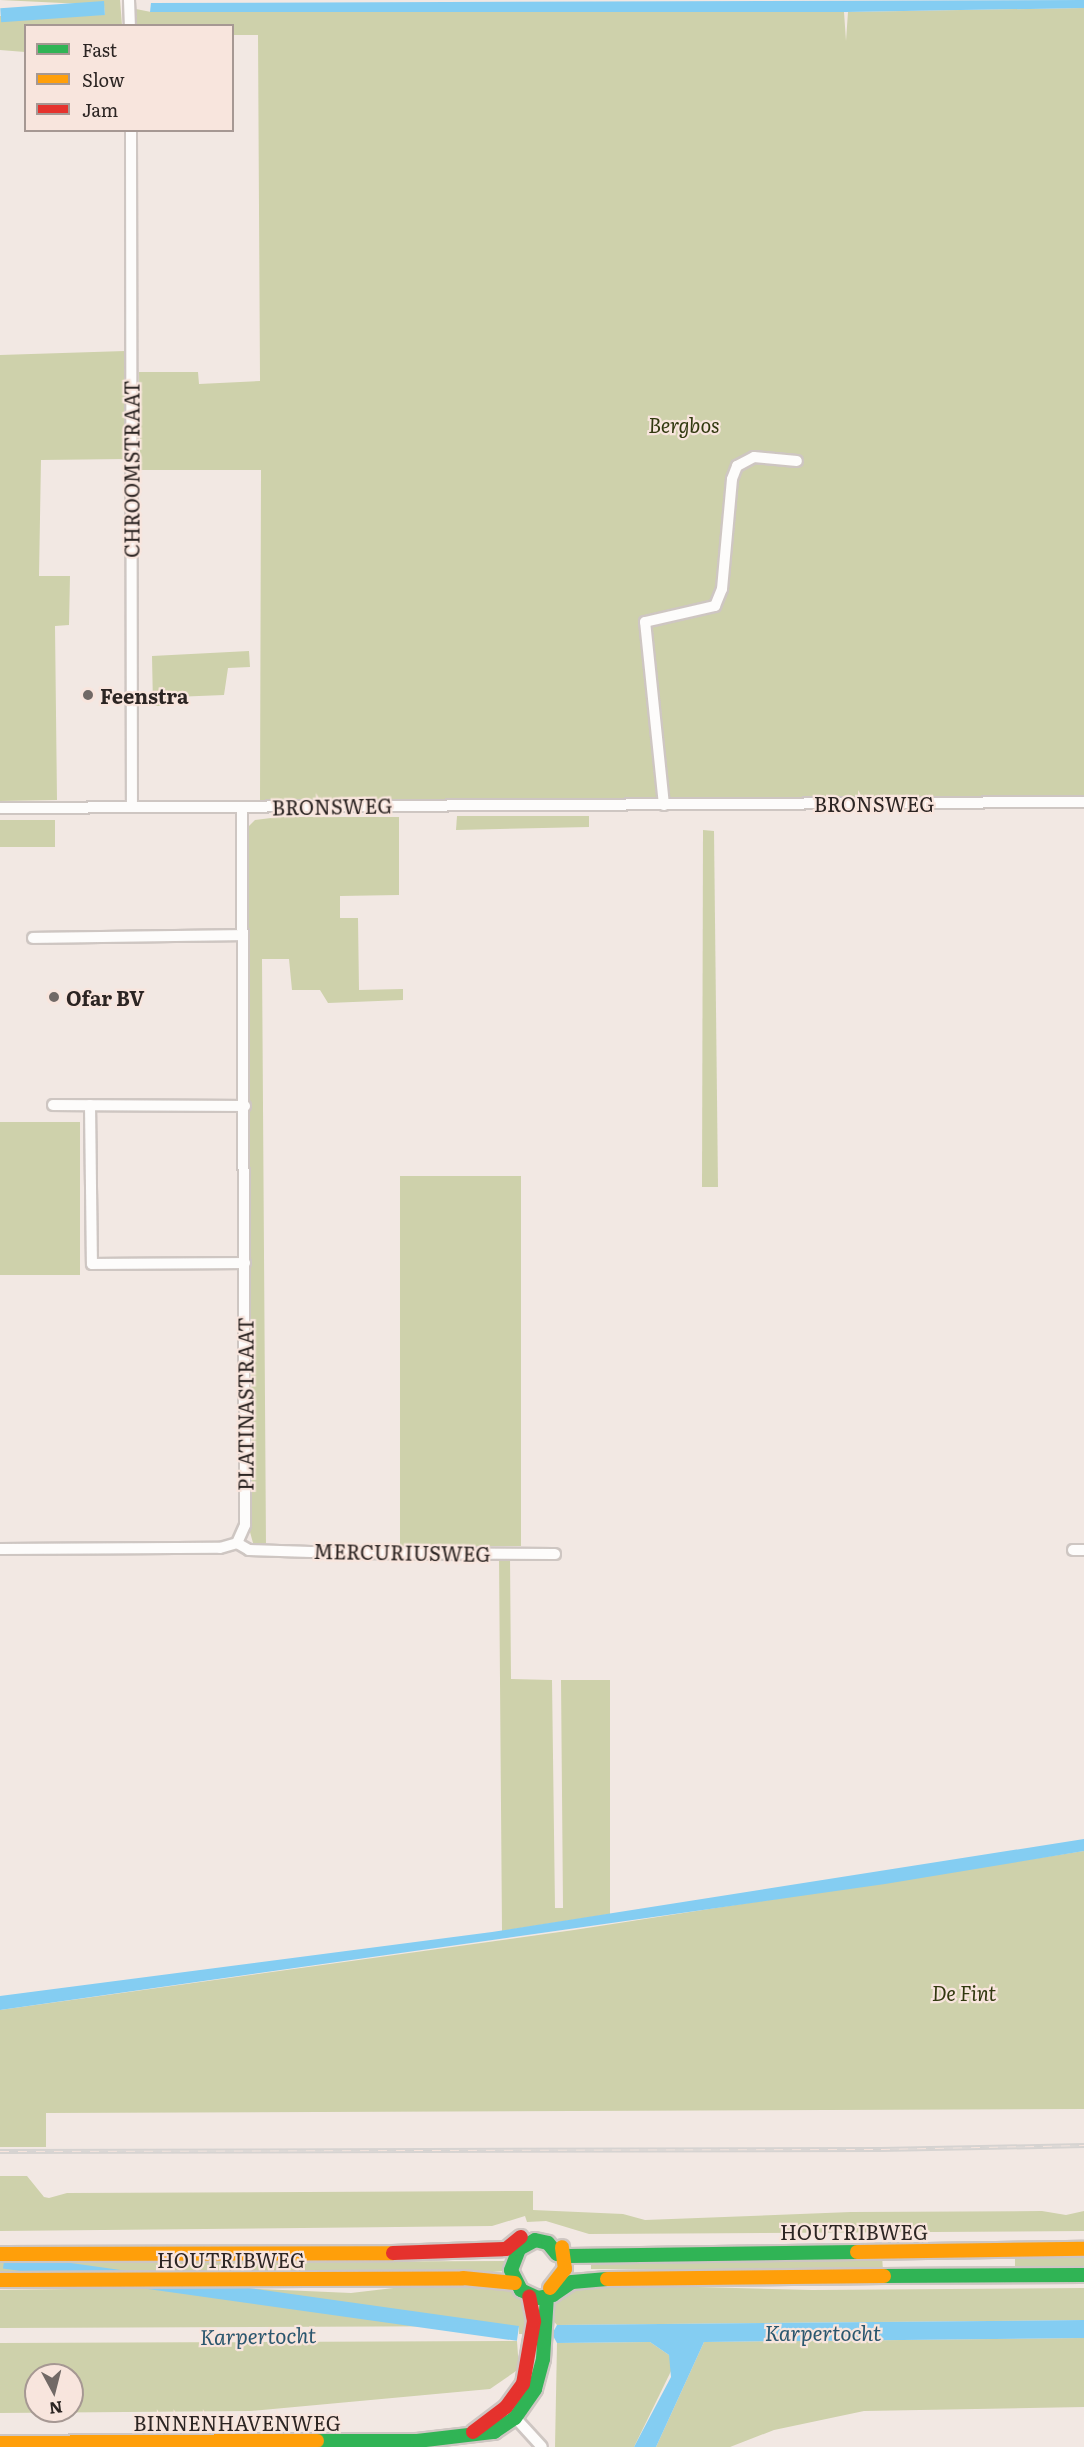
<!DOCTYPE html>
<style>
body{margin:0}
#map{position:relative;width:1084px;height:2447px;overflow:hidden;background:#f2e8e3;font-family:Literata,serif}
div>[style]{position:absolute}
.green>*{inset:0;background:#ced1ab;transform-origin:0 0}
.water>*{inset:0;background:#84cdf2;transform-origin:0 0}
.roads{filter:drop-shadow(2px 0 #cec6c2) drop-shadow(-2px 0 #cec6c2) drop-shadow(0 2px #cec6c2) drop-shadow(0 -2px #cec6c2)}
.street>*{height:10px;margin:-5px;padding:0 5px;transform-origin:5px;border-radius:5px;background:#fdfcfb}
.fast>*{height:14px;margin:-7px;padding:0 7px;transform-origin:7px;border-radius:7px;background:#30b455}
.slow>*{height:14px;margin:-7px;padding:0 7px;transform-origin:7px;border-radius:7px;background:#ff9f0a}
.jam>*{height:14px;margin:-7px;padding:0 7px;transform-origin:7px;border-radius:7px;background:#e5322d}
.rail>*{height:5px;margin-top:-2.5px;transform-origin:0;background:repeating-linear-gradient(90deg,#f8e5dd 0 9px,#d6d3d1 0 18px);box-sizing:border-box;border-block:2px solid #d6d3d1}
.dots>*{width:16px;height:16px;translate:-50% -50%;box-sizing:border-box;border:3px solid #f8e5dd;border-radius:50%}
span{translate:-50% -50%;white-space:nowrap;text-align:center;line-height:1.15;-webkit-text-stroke:4.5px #f8e5dd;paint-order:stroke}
.park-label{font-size:20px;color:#31390f;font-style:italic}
.street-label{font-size:20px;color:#2c2523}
.poi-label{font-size:20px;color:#2c2523;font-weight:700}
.left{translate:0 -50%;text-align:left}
.water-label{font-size:21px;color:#2a566e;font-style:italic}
.legend{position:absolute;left:24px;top:24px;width:210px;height:108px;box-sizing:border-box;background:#f8e5dd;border:2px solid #a69893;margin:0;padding:8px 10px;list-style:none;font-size:18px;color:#2c2523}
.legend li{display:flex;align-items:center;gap:12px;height:30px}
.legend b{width:30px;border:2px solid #a69893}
.north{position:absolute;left:24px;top:2363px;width:60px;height:60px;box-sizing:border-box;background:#f8e5dd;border:2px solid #a69893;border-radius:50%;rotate:173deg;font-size:16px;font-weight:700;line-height:24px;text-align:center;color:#2c2523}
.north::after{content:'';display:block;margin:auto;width:21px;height:27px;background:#716966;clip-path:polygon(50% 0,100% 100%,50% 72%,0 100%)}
</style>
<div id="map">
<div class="green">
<i style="clip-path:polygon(0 0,120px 0,122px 25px,26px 26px,25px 52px,0 50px,0 16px,105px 15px,104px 5px)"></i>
<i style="clip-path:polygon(1084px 8px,1084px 802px,260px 802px,261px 470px,140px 470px,139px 372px,198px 372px,199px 384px,260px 381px,258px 35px,233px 35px,232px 26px,136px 25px,136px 9px,151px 12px,844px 12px,846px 41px,848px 12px)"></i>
<i style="clip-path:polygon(125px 351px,125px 459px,41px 460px,39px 576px,70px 576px,69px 625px,55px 626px,57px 800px,0 801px,0 355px)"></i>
<i style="clip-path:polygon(249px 651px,250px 667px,228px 668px,224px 695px,174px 697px,174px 706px,153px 706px,152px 656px)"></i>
<i style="clip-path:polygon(457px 816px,589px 816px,589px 827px,456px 830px)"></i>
<i style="clip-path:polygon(279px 817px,399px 817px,399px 895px,340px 896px,340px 918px,358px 918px,359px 990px,403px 989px,403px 1000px,328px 1003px,320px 990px,292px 990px,289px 959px,262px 959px,266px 1546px,261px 1546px,253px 1543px,250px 1532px,247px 828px,255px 820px)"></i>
<i style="left:0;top:820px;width:55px;height:27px"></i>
<i style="clip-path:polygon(703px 830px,714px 831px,718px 1187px,702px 1187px)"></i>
<i style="left:80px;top:1122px;width:153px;height:80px;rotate:90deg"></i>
<i style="left:521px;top:1176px;width:370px;height:121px;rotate:90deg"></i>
<i style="clip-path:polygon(499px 1556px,510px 1556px,511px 1679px,552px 1680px,555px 1908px,563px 1908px,561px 1680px,610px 1680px,610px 1914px,502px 1931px)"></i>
<i style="clip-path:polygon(1084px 1851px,1084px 2109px,46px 2113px,46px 2147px,0 2147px,0 2010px,574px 1930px)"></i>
<i style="clip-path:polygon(0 2176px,27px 2176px,44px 2197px,49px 2198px,67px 2193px,533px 2191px,533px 2210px,623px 2214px,645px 2220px,851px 2212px,1042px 2211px,1066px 2215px,1084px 2211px,1084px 2231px,589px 2234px,546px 2221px,527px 2222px,525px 2216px,492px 2226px,0 2231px)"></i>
<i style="left:1015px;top:2255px;width:69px;height:15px"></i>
<i style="clip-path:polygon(882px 2256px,883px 2270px,591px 2269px,591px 2259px)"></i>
<i style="clip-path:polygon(505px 2261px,505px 2271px,467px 2274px,0 2275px,0 2263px)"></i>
<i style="clip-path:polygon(502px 2284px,523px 2299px,532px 2334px,519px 2334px,519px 2326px,0 2328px,0 2290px,216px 2287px,351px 2293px,419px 2285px)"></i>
<i style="clip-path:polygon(584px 2284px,812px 2290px,1084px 2288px,1084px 2320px,557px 2325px,548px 2315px,552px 2304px)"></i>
<i style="clip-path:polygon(1084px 2338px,1084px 2407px,864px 2411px,774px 2430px,730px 2447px,656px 2447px,704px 2342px)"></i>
<i style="clip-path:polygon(evenodd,517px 2341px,519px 2369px,490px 2389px,251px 2411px,0 2413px,0 2343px,517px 2341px,36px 2375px,72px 2375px,72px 2411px,36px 2411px,36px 2375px)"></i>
<i style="clip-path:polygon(650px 2342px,669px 2355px,673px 2367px,634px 2447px,555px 2447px,557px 2343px)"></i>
</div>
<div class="water">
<i style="clip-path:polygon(1084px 0,1084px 8px,846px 12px,150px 12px,151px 3px)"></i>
<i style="left:104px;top:1px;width:14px;height:104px;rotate:86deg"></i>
<i style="clip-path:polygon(1084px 1839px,1084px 1851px,885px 1884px,0 2010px,0 1996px,492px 1932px)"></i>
<i style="clip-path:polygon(1084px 2320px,1084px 2338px,704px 2342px,656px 2447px,634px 2447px,671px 2377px,669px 2355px,650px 2342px,557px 2343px,552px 2334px,557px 2325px)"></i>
<i style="left:519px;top:2326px;width:15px;height:519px;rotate:98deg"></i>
</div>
<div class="roads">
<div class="street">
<i style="left:129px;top:0;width:26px;rotate:88deg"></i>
<i style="left:131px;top:130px;width:677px;rotate:89.92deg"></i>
<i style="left:664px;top:805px;width:184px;rotate:-95.9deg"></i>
<i style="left:645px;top:622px;width:72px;rotate:-12.9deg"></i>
<i style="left:715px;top:606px;width:18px;rotate:-68deg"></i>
<i style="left:722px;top:589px;width:110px;rotate:-84.8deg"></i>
<i style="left:732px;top:479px;width:14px;rotate:-69deg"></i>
<i style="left:737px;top:466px;width:19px;rotate:-28deg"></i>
<i style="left:754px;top:457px;width:43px;rotate:5.3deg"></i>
<i style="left:0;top:808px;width:1084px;rotate:-0.32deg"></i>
<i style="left:33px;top:938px;width:210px;rotate:-0.8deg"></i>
<i style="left:53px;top:1105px;width:192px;rotate:0.3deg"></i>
<i style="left:90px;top:1105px;width:159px;rotate:89.3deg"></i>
<i style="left:92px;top:1264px;width:153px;rotate:-0.4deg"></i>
<i style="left:237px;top:1543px;width:14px;rotate:30deg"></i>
<i style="left:249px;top:1550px;width:93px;rotate:1.8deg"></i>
<i style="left:342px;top:1553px;width:213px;rotate:0.3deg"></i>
<i style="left:0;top:1549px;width:220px;rotate:-0.3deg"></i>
<i style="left:220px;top:1548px;width:18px;rotate:-16deg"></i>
<i style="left:237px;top:1543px;width:20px;rotate:-66deg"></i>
<i style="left:245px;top:1525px;width:718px;rotate:-90.24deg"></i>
<i style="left:1073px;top:1550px;width:11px"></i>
<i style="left:510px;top:2412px;width:47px;rotate:47.6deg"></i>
</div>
<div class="fast">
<i style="left:884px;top:2276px;width:200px;rotate:-0.3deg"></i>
<i style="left:607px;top:2279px;width:35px;rotate:175deg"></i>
<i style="left:572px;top:2282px;width:23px;rotate:146deg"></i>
<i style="left:553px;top:2295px;width:15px;rotate:169deg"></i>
<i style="left:538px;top:2298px;width:19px;rotate:-155deg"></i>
<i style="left:521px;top:2290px;width:22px;rotate:-117deg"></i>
<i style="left:511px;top:2270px;width:22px;rotate:-69deg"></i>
<i style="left:519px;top:2249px;width:18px;rotate:-29deg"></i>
<i style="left:535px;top:2240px;width:13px;rotate:13deg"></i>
<i style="left:548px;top:2243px;width:14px;rotate:51deg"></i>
<i style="left:557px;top:2254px;width:12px;rotate:9deg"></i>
<i style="left:569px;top:2256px;width:288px;rotate:-0.8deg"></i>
<i style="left:317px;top:2441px;width:100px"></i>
<i style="left:417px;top:2441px;width:78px;rotate:-6.7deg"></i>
<i style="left:494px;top:2432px;width:25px;rotate:-34deg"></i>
<i style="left:515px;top:2418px;width:35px;rotate:-55deg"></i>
<i style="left:535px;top:2389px;width:31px;rotate:-75deg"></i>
<i style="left:543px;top:2359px;width:63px;rotate:-86.4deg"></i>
</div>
<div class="slow">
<i style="left:857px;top:2252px;width:227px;rotate:-0.8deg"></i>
<i style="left:0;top:2254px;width:393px;rotate:-0.1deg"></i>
<i style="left:607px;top:2279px;width:277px;rotate:-0.6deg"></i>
<i style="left:0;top:2280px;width:463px;rotate:-0.2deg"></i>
<i style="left:463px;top:2278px;width:52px;rotate:5.5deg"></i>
<i style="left:550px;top:2288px;width:24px;rotate:-52deg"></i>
<i style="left:565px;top:2269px;width:22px;rotate:-98deg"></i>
<i style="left:0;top:2443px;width:317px;rotate:-0.4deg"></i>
</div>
<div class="jam">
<i style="left:393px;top:2253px;width:113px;rotate:-2deg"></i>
<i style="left:506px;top:2249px;width:19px;rotate:-39deg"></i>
<i style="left:473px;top:2432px;width:41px;rotate:-37.1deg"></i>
<i style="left:506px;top:2407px;width:29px;rotate:-54deg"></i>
<i style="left:523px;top:2384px;width:64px;rotate:-80.1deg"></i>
<i style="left:534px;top:2321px;width:25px;rotate:-101deg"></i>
</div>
</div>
<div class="rail">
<i style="left:0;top:2151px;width:881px;rotate:-0.13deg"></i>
<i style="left:881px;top:2149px;width:203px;rotate:-1.1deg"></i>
</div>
<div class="dots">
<i style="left:88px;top:695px;background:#716966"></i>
<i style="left:54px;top:997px;background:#716966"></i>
</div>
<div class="park-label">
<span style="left:684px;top:424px">Bergbos</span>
<span style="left:964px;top:1992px">De Fint</span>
</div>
<div class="street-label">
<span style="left:131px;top:469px;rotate:-90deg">CHROOMSTRAAT</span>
<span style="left:874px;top:803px">BRONSWEG</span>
<span style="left:332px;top:806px;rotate:-1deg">BRONSWEG</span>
<span style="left:245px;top:1404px;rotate:-90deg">PLATINASTRAAT</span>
<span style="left:402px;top:1552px;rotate:1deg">MERCURIUSWEG</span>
<span style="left:854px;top:2231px">HOUTRIBWEG</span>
<span style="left:231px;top:2259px">HOUTRIBWEG</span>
<span style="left:237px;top:2422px">BINNENHAVENWEG</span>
</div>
<div class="poi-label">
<span class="left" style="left:100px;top:695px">Feenstra</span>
<span class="left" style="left:66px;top:997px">Ofar BV</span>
</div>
<div class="water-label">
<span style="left:823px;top:2332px">Karpertocht</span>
<span style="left:258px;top:2335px;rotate:-1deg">Karpertocht</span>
</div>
<ul class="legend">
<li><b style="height:8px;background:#30b455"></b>Fast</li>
<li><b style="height:8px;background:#ff9f0a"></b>Slow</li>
<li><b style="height:8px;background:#e5322d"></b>Jam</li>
</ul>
<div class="north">N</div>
</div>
